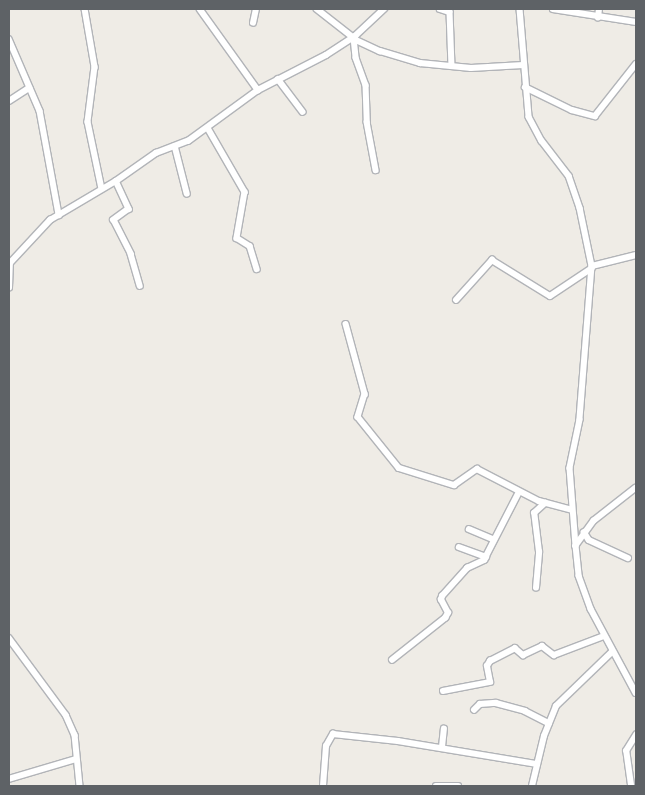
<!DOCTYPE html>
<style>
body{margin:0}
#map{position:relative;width:645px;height:795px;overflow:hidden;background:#efece6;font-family:"Fira Sans Condensed",sans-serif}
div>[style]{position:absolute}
.roads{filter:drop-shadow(1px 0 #b2b4b8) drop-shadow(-1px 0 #b2b4b8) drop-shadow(0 1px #b2b4b8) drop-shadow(0 -1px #b2b4b8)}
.minor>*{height:5.5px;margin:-2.75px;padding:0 2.75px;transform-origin:2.75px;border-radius:2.75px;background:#fff}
span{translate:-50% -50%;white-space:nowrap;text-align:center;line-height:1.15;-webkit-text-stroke:5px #fff;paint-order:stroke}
.frame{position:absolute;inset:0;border:10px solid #5e6266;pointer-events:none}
</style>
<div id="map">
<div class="roads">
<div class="minor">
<i style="left:85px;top:9px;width:59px;rotate:80.2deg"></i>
<i style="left:95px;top:67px;width:55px;rotate:97.3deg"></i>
<i style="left:88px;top:122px;width:68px;rotate:78.2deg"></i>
<i style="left:200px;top:9px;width:100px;rotate:54.4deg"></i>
<i style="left:317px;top:9px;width:46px;rotate:37.9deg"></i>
<i style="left:440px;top:9px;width:10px;rotate:17deg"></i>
<i style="left:450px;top:12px;width:54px;rotate:87.9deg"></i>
<i style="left:520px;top:9px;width:108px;rotate:85.2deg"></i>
<i style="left:529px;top:117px;width:27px;rotate:62deg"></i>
<i style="left:542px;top:141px;width:44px;rotate:52.4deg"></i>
<i style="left:569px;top:176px;width:34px;rotate:71deg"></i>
<i style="left:580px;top:208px;width:59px;rotate:78.3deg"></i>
<i style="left:592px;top:266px;width:154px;rotate:94.5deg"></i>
<i style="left:580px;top:420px;width:49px;rotate:101.8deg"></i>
<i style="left:570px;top:468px;width:78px;rotate:85.6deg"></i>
<i style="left:553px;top:9px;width:84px;rotate:8.9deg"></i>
<i style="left:598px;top:18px;width:9px;rotate:-84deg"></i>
<i style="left:253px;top:23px;width:14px;rotate:-78deg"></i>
<i style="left:354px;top:38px;width:20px;rotate:84deg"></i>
<i style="left:356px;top:58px;width:29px;rotate:70deg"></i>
<i style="left:366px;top:85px;width:37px;rotate:88deg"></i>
<i style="left:367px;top:122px;width:49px;rotate:79.4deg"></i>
<i style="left:9px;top:39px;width:78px;rotate:66.7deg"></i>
<i style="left:40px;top:111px;width:106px;rotate:79.6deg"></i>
<i style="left:354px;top:39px;width:29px;rotate:25deg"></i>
<i style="left:380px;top:51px;width:42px;rotate:16.7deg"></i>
<i style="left:420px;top:63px;width:51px;rotate:5.6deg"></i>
<i style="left:471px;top:68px;width:52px;rotate:-3.3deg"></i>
<i style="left:278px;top:79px;width:41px;rotate:52.9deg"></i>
<i style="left:525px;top:87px;width:52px;rotate:26.1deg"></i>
<i style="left:572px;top:110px;width:24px;rotate:15deg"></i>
<i style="left:595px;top:116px;width:66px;rotate:-51.7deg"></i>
<i style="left:9px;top:101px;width:24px;rotate:-33deg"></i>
<i style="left:208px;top:128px;width:74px;rotate:60deg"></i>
<i style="left:245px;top:192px;width:47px;rotate:99.9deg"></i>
<i style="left:237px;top:238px;width:15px;rotate:32deg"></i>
<i style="left:250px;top:246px;width:24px;rotate:73deg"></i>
<i style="left:175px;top:146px;width:49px;rotate:75.7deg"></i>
<i style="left:116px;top:181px;width:31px;rotate:65deg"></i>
<i style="left:129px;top:209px;width:19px;rotate:144deg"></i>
<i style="left:114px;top:220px;width:38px;rotate:63deg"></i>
<i style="left:131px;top:254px;width:33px;rotate:74deg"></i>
<i style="left:592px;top:266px;width:45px;rotate:-14deg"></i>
<i style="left:9px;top:288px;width:25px;rotate:-88deg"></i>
<i style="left:10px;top:263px;width:59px;rotate:-47.1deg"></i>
<i style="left:50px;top:220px;width:77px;rotate:-30.6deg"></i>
<i style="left:116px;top:181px;width:49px;rotate:-35deg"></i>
<i style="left:156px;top:153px;width:34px;rotate:-21deg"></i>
<i style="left:188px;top:141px;width:87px;rotate:-36.1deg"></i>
<i style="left:258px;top:90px;width:76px;rotate:-27.2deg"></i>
<i style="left:326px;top:55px;width:35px;rotate:-33deg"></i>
<i style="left:355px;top:36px;width:40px;rotate:-43deg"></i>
<i style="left:456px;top:300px;width:54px;rotate:-48deg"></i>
<i style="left:492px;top:260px;width:68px;rotate:31.8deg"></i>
<i style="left:550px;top:296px;width:50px;rotate:-33.7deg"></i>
<i style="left:346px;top:324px;width:73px;rotate:74.8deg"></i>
<i style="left:365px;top:394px;width:24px;rotate:107deg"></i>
<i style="left:358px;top:417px;width:65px;rotate:51.2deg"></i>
<i style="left:399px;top:468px;width:58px;rotate:17.2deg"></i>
<i style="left:454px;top:485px;width:28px;rotate:-35deg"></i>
<i style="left:477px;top:469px;width:70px;rotate:27.3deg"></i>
<i style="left:539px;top:501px;width:34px;rotate:15deg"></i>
<i style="left:636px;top:488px;width:53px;rotate:141.8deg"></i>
<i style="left:594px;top:521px;width:31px;rotate:126deg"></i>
<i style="left:576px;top:546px;width:30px;rotate:84deg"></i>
<i style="left:579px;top:576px;width:35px;rotate:70deg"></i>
<i style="left:591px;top:609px;width:95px;rotate:61.8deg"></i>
<i style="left:469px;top:529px;width:26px;rotate:23deg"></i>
<i style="left:584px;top:532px;width:9px;rotate:58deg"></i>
<i style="left:589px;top:540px;width:43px;rotate:24.8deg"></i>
<i style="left:459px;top:547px;width:29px;rotate:20deg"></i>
<i style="left:536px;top:588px;width:36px;rotate:-85deg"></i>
<i style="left:539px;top:552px;width:39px;rotate:-97deg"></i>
<i style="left:534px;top:513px;width:15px;rotate:-42deg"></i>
<i style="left:9px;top:638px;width:96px;rotate:53.5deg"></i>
<i style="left:66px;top:715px;width:22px;rotate:66deg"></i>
<i style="left:75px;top:735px;width:51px;rotate:84.4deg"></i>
<i style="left:392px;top:660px;width:68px;rotate:-38.4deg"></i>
<i style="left:445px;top:618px;width:6px;rotate:-59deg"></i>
<i style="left:448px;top:613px;width:15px;rotate:-118deg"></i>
<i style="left:441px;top:600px;width:4px;rotate:-76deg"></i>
<i style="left:442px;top:596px;width:38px;rotate:-48deg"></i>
<i style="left:467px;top:568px;width:19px;rotate:-25deg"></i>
<i style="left:484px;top:560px;width:76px;rotate:-62.8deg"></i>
<i style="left:443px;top:691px;width:48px;rotate:-10.8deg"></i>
<i style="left:490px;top:682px;width:16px;rotate:-101deg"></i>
<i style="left:487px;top:666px;width:6px;rotate:-59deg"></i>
<i style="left:490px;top:661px;width:28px;rotate:-27deg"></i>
<i style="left:515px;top:648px;width:11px;rotate:41deg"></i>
<i style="left:523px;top:655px;width:21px;rotate:-25deg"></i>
<i style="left:542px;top:646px;width:15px;rotate:37deg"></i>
<i style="left:554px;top:655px;width:53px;rotate:-20.8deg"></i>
<i style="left:474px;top:710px;width:8px;rotate:-45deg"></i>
<i style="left:480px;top:704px;width:16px;rotate:-4deg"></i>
<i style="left:496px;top:703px;width:30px;rotate:15deg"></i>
<i style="left:525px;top:711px;width:27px;rotate:27deg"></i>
<i style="left:442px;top:747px;width:18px;rotate:-84deg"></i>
<i style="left:9px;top:779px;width:70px;rotate:-16.6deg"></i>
<i style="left:631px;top:785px;width:34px;rotate:-98deg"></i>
<i style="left:626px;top:751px;width:19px;rotate:-58deg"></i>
<i style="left:323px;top:786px;width:40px;rotate:-85.7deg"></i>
<i style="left:326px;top:746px;width:14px;rotate:-60deg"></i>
<i style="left:333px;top:734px;width:65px;rotate:6.1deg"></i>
<i style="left:398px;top:741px;width:141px;rotate:9.4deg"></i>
<i style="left:436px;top:786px;width:22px"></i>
<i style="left:532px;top:786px;width:51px;rotate:-76.5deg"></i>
<i style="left:544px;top:736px;width:32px;rotate:-68deg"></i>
<i style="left:556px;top:706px;width:78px;rotate:-44deg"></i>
</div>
</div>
<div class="frame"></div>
</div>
